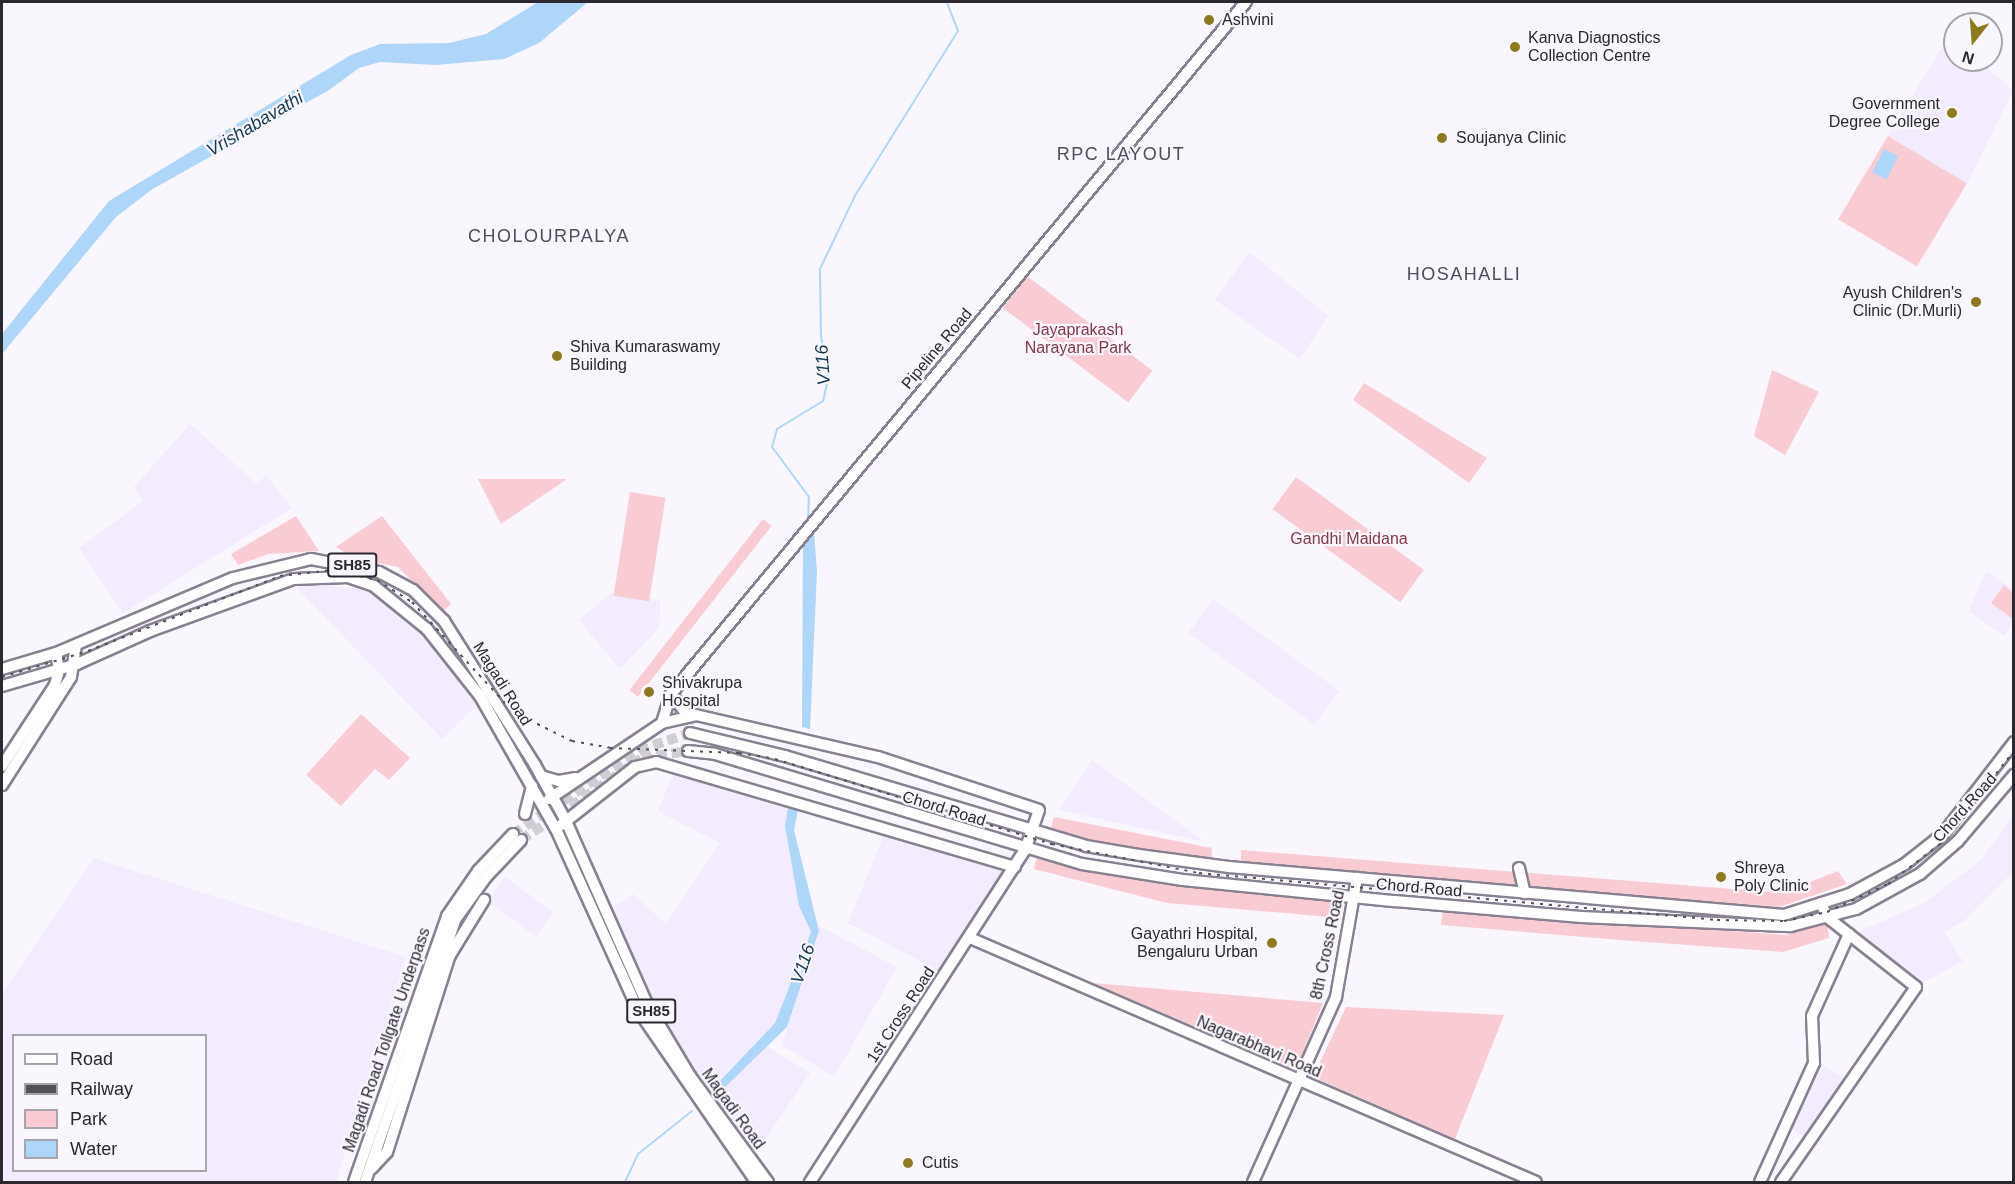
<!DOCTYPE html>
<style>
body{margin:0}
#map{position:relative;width:2015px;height:1184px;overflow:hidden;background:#f9f6fd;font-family:Arial,sans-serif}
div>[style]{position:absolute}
.built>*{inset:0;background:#f3ebfe;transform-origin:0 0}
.green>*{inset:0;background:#f9ccd4;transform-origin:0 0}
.water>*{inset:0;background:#aed6f8;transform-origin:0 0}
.stream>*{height:2px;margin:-1px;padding:0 1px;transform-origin:1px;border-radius:1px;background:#aed6f8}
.primary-tunnel>*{height:10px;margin-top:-5px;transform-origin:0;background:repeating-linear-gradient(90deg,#d0cdd4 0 10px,transparent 0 15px)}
.roads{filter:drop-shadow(2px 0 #888191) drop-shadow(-2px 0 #888191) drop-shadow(0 2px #888191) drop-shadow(0 -2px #888191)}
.secondary>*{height:10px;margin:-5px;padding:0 5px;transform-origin:5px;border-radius:5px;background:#fff}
.primary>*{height:10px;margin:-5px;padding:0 5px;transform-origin:5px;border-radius:5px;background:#fff}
.rail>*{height:2px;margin-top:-1px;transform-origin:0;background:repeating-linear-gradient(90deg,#545258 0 3px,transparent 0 9px)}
.dots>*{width:16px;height:16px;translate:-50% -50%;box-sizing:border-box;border:3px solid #f9f6fd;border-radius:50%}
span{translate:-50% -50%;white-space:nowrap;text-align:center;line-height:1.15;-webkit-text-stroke:4.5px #f9f6fd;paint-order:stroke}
.shield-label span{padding:2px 4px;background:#f9f6fd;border:2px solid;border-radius:4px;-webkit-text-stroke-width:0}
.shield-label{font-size:15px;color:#2b292f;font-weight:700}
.poi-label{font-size:16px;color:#2b292f}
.left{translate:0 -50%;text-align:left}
.right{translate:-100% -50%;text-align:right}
.park-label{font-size:16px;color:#85374c}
.street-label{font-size:16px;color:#2b292f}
.water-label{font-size:18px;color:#143a56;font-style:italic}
.neighbourhood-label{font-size:18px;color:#524c5b;letter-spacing:1.5px}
.frame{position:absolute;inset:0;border:3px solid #2b292f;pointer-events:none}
.legend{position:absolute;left:12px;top:1034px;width:195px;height:138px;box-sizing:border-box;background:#f9f6fd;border:2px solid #a7a4ab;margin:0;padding:8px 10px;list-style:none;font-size:18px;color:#2b292f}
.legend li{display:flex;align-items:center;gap:12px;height:30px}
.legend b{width:30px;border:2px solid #a7a4ab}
.north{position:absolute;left:1943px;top:12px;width:60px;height:60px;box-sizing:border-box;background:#f9f6fd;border:2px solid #a7a4ab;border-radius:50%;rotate:197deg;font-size:16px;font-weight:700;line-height:24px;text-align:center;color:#2b292f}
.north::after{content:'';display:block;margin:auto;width:21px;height:27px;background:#8d7a20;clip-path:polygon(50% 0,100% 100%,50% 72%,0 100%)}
</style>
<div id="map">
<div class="built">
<i style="clip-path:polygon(1949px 36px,1955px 41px,1955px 60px,1977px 60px,2013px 90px,1967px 184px,1888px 136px)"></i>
<i style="clip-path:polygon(1249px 252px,1328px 316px,1300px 359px,1215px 300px)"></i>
<i style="clip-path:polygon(190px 424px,257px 484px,266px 475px,292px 508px,123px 613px,79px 548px,143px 501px,134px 487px)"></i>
<i style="clip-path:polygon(1986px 571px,2013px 590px,2013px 623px,2004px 636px,1969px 611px)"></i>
<i style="clip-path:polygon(312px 583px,367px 590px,402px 610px,455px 669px,476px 706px,442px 739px,296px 587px)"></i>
<i style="clip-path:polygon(616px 589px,625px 597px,660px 600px,659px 628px,620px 669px,579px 620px)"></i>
<i style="left:1213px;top:599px;width:156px;height:42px;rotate:36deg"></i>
<i style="clip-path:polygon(1092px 760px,1205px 842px,1059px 810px)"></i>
<i style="clip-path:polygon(674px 772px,788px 807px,785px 826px,799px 906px,811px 932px,775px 1023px,707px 1092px,651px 1001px,612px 909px,633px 894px,666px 924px,720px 843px,658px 811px)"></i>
<i style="clip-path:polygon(2013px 815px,2013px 872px,1965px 920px,1944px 932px,1963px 961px,1923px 983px,1858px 932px,1924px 903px,1981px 860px)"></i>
<i style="clip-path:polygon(884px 835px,1005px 871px,939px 971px,848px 923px)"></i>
<i style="clip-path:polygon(evenodd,94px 858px,406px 957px,336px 1182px,2px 1182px,2px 994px,94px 858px,14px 1036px,206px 1036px,206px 1170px,14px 1170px,14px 1036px)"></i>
<i style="left:505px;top:877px;width:60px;height:30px;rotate:36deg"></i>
<i style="clip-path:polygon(819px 926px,897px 967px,834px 1077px,782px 1045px)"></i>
<i style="clip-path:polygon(767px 1046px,810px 1073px,754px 1156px,713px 1098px)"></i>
<i style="clip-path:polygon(1820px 1064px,1846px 1079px,1806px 1138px,1789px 1129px)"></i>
</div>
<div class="green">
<i style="left:1888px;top:136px;width:92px;height:97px;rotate:31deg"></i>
<i style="left:1027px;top:276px;width:157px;height:40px;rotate:37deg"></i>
<i style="clip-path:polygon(1772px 370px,1819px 392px,1785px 455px,1754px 436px)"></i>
<i style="clip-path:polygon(1364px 383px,1487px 458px,1469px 483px,1353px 400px)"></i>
<i style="left:1296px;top:477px;width:158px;height:40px;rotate:36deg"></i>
<i style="clip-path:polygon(478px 479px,567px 479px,501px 524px)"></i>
<i style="left:630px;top:492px;width:36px;height:105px;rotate:9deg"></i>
<i style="clip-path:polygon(296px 516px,319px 551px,268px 554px,238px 565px,231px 554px)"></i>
<i style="clip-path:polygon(382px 516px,451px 604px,442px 612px,398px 567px,354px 558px,336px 547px)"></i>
<i style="left:763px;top:519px;width:11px;height:217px;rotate:38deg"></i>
<i style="clip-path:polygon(2004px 585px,2013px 592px,2013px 619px,1991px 603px)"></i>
<i style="clip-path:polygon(361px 714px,410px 758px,389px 780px,375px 769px,341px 806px,306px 775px)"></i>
<i style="clip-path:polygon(1054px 817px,1212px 848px,1211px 863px,1049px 834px)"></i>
<i style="clip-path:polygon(1241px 850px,1782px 893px,1838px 871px,1847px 884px,1762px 913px,1528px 886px,1241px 865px)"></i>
<i style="clip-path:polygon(1037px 857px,1082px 868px,1332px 898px,1330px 917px,1167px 903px,1034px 869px)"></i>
<i style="clip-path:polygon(1443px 910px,1787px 935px,1827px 922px,1829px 938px,1783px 952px,1620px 940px,1441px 925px)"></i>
<i style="clip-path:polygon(1093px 983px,1323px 1003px,1296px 1069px)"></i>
<i style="clip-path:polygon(1346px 1007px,1504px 1015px,1455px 1139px,1313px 1077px)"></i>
</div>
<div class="water">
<i style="clip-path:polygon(538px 2px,588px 2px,539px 43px,504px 59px,436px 65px,380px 62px,359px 68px,329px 90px,151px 190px,116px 217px,2px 354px,2px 334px,109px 201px,351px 55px,380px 44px,449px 43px,486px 34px)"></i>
<i style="left:1884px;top:149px;width:16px;height:26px;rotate:27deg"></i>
<i style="clip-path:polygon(814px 533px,817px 571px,810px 729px,802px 727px,803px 541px)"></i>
<i style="clip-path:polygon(788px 807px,798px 810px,794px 830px,819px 931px,787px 1027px,719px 1093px,714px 1087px,775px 1023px,811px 932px,799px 906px,785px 826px)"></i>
</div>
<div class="stream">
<i style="left:808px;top:521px;width:24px;rotate:-88deg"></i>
<i style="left:809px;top:497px;width:62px;rotate:-126.5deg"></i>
<i style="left:772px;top:447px;width:19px;rotate:-74deg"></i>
<i style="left:777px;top:429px;width:54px;rotate:-31.3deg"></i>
<i style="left:823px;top:401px;width:23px;rotate:-77deg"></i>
<i style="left:828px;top:379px;width:44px;rotate:-99.2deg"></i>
<i style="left:821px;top:336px;width:67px;rotate:-90.9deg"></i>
<i style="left:820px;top:269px;width:83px;rotate:-64.4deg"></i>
<i style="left:856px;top:194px;width:192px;rotate:-58deg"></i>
<i style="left:958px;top:31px;width:31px;rotate:-111deg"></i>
<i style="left:625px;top:1182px;width:31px;rotate:-65deg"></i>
<i style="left:638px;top:1154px;width:69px;rotate:-38.5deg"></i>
</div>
<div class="primary-tunnel">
<i style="left:513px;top:834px;width:151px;rotate:-33.7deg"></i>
<i style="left:639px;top:750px;width:54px;rotate:-18.4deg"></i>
<i style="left:521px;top:840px;width:146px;rotate:-34.1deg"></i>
<i style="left:642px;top:758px;width:47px;rotate:-8.7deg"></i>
</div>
<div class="roads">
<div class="secondary">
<i style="left:671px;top:694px;width:29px;rotate:52deg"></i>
<i style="left:662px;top:723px;width:30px;rotate:-73deg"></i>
<i style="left:671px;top:694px;width:900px;rotate:-50.28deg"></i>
<i style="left:2px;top:766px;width:97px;rotate:-56.8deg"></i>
<i style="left:55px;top:685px;width:16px;rotate:-75deg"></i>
<i style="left:59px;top:670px;width:17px;rotate:-100deg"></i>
<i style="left:2px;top:785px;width:128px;rotate:-57.4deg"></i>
<i style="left:71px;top:677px;width:32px;rotate:-81deg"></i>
<i style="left:970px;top:938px;width:616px;rotate:23.32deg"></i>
<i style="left:810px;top:1182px;width:396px;rotate:-57.1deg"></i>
<i style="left:1025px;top:850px;width:42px;rotate:-70.7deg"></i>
<i style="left:1253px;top:1182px;width:203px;rotate:-65.8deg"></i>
<i style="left:1336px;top:997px;width:121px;rotate:-80deg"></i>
<i style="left:1760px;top:1182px;width:131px;rotate:-65.6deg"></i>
<i style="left:1814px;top:1063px;width:47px;rotate:-92.4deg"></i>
<i style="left:1812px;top:1016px;width:90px;rotate:-65.7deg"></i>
<i style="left:1781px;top:1182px;width:237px;rotate:-55.3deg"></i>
<i style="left:1916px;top:987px;width:113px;rotate:-141.8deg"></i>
<i style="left:1827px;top:917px;width:15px;rotate:-113deg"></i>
</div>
<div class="primary">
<i style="left:2px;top:669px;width:56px;rotate:-16.5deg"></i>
<i style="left:56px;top:653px;width:192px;rotate:-23deg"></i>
<i style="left:233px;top:578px;width:80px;rotate:-13.7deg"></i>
<i style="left:311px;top:559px;width:69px;rotate:10.8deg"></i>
<i style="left:379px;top:572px;width:38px;rotate:28deg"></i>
<i style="left:413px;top:590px;width:44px;rotate:45deg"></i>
<i style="left:444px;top:621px;width:170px;rotate:57.7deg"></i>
<i style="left:535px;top:765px;width:64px;rotate:61deg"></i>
<i style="left:566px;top:821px;width:200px;rotate:66.1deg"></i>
<i style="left:647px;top:1004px;width:84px;rotate:59.2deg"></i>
<i style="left:690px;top:1076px;width:132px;rotate:53.7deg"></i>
<i style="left:2px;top:686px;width:78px;rotate:-16.3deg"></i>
<i style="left:77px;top:664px;width:80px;rotate:-24.3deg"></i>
<i style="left:150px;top:631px;width:153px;rotate:-19.9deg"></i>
<i style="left:294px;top:579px;width:54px;rotate:-2.1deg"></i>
<i style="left:348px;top:577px;width:28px;rotate:19deg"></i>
<i style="left:374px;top:586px;width:68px;rotate:39.1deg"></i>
<i style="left:427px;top:629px;width:85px;rotate:51.7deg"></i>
<i style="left:480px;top:696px;width:153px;rotate:60.3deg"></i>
<i style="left:556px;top:829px;width:199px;rotate:65.6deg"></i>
<i style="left:638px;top:1010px;width:209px;rotate:55.5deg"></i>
<i style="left:690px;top:733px;width:98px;rotate:13.6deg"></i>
<i style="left:785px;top:756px;width:314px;rotate:16.6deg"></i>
<i style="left:1086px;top:846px;width:55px;rotate:9.5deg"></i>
<i style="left:1140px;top:855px;width:90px;rotate:7.7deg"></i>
<i style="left:1229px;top:867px;width:557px;rotate:4.94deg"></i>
<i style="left:1784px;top:915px;width:69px;rotate:-17.7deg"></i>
<i style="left:1850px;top:894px;width:63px;rotate:-28.6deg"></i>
<i style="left:1905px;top:864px;width:48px;rotate:-38.3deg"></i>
<i style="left:1943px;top:834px;width:116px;rotate:-52.3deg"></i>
<i style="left:688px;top:751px;width:27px;rotate:6deg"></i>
<i style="left:715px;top:754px;width:383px;rotate:16.7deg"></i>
<i style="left:1082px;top:864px;width:102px;rotate:9deg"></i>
<i style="left:1183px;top:880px;width:213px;rotate:5.7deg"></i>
<i style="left:1395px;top:901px;width:187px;rotate:4.9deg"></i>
<i style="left:1581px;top:917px;width:210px;rotate:2.5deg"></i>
<i style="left:1791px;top:926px;width:67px;rotate:-14.7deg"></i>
<i style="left:1856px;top:909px;width:73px;rotate:-28.7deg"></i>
<i style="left:1920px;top:874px;width:50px;rotate:-41deg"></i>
<i style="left:1958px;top:841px;width:87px;rotate:-49.7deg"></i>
<i style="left:541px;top:776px;width:19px;rotate:16deg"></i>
<i style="left:559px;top:781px;width:17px;rotate:-10deg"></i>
<i style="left:549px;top:799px;width:136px;rotate:-33.9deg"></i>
<i style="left:662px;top:723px;width:35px;rotate:-13deg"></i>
<i style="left:696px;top:715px;width:187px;rotate:13deg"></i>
<i style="left:878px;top:757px;width:169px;rotate:18.2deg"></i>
<i style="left:525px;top:814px;width:29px;rotate:-76deg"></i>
<i style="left:561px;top:825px;width:94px;rotate:-38.1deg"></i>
<i style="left:635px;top:767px;width:22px;rotate:-13deg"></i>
<i style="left:656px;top:762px;width:374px;rotate:16.3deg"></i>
<i style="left:1519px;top:868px;width:26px;rotate:77deg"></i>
<i style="left:372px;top:1168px;width:22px;rotate:-47deg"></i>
<i style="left:387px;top:1152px;width:207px;rotate:-72.3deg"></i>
<i style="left:450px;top:955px;width:65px;rotate:-58.3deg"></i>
<i style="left:354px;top:1182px;width:282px;rotate:-70.7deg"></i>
<i style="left:447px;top:916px;width:55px;rotate:-55.4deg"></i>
<i style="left:478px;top:871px;width:51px;rotate:-46.6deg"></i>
<i style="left:365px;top:1182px;width:277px;rotate:-71deg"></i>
<i style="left:455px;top:920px;width:53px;rotate:-54.2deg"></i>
<i style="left:486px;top:877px;width:51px;rotate:-46.6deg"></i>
</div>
</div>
<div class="rail">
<i style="left:2px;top:677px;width:90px;rotate:-16.8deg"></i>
<i style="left:88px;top:651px;width:206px;rotate:-21.3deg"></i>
<i style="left:280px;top:576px;width:54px;rotate:-6.3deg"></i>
<i style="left:334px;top:570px;width:44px;rotate:13.1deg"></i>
<i style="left:377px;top:580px;width:41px;rotate:32.2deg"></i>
<i style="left:412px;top:602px;width:149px;rotate:47.4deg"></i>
<i style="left:513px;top:712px;width:66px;rotate:26.2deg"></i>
<i style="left:572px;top:741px;width:39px;rotate:10deg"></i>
<i style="left:610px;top:748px;width:129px;rotate:2.2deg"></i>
<i style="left:739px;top:753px;width:36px;rotate:9deg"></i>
<i style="left:775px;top:759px;width:290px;rotate:17.1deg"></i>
<i style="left:1052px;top:844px;width:150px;rotate:11.2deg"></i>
<i style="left:1199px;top:873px;width:520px;rotate:5.18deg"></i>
<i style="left:1717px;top:920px;width:67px;rotate:0.9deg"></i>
<i style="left:1784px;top:921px;width:44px;rotate:-11.8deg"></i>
<i style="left:1827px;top:912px;width:67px;rotate:-24.7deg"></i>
<i style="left:1888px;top:884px;width:66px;rotate:-37.6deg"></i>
<i style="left:1940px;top:844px;width:119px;rotate:-51.5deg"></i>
</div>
<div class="dots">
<i style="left:1209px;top:20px;background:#8d7a20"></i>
<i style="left:1515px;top:47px;background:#8d7a20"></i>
<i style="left:1952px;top:113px;background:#8d7a20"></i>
<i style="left:1442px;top:138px;background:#8d7a20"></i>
<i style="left:1976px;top:302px;background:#8d7a20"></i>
<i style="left:557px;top:356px;background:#8d7a20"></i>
<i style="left:649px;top:692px;background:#8d7a20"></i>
<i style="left:1721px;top:877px;background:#8d7a20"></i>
<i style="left:1272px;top:943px;background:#8d7a20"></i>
<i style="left:908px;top:1163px;background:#8d7a20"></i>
</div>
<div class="shield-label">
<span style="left:352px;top:565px">SH85</span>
<span style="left:651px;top:1011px">SH85</span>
</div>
<div class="poi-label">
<span class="left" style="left:1222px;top:20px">Ashvini</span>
<span class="left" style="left:1528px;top:47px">Kanva Diagnostics<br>Collection Centre</span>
<span class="right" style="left:1940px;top:113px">Government<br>Degree College</span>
<span class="left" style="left:1456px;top:138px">Soujanya Clinic</span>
<span class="right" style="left:1962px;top:302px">Ayush Children's<br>Clinic (Dr.Murli)</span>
<span class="left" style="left:570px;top:356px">Shiva Kumaraswamy<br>Building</span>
<span class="left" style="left:662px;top:692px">Shivakrupa<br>Hospital</span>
<span class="left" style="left:1734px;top:877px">Shreya<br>Poly Clinic</span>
<span class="right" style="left:1258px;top:943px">Gayathri Hospital,<br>Bengaluru Urban</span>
<span class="left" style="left:922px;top:1163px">Cutis</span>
</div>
<div class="park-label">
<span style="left:1078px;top:339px">Jayaprakash<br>Narayana Park</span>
<span style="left:1349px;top:539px">Gandhi Maidana</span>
</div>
<div class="street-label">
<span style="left:937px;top:349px;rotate:-50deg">Pipeline Road</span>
<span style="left:502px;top:684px;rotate:58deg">Magadi Road</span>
<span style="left:1965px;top:808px;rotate:-48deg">Chord Road</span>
<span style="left:944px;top:809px;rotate:17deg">Chord Road</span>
<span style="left:1419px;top:888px;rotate:5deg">Chord Road</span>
<span style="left:1328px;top:945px;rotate:-78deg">8th Cross Road</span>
<span style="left:901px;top:1015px;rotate:-57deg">1st Cross Road</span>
<span style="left:387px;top:1040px;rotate:-71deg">Magadi Road Tollgate Underpass</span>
<span style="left:1259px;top:1047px;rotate:23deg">Nagarabhavi Road</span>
<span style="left:733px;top:1109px;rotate:54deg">Magadi Road</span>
</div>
<div class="water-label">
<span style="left:255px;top:124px;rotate:-31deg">Vrishabavathi</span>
<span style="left:823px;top:365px;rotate:-94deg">V116</span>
<span style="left:803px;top:964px;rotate:-71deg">V116</span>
</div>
<div class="neighbourhood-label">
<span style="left:1121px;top:154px">RPC LAYOUT</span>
<span style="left:549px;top:236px">CHOLOURPALYA</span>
<span style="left:1464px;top:274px">HOSAHALLI</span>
</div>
<div class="frame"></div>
<ul class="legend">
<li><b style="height:8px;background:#fff"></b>Road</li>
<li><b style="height:8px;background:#545258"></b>Railway</li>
<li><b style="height:16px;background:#f9ccd4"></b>Park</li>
<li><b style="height:16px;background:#aed6f8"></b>Water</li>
</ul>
<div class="north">N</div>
</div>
